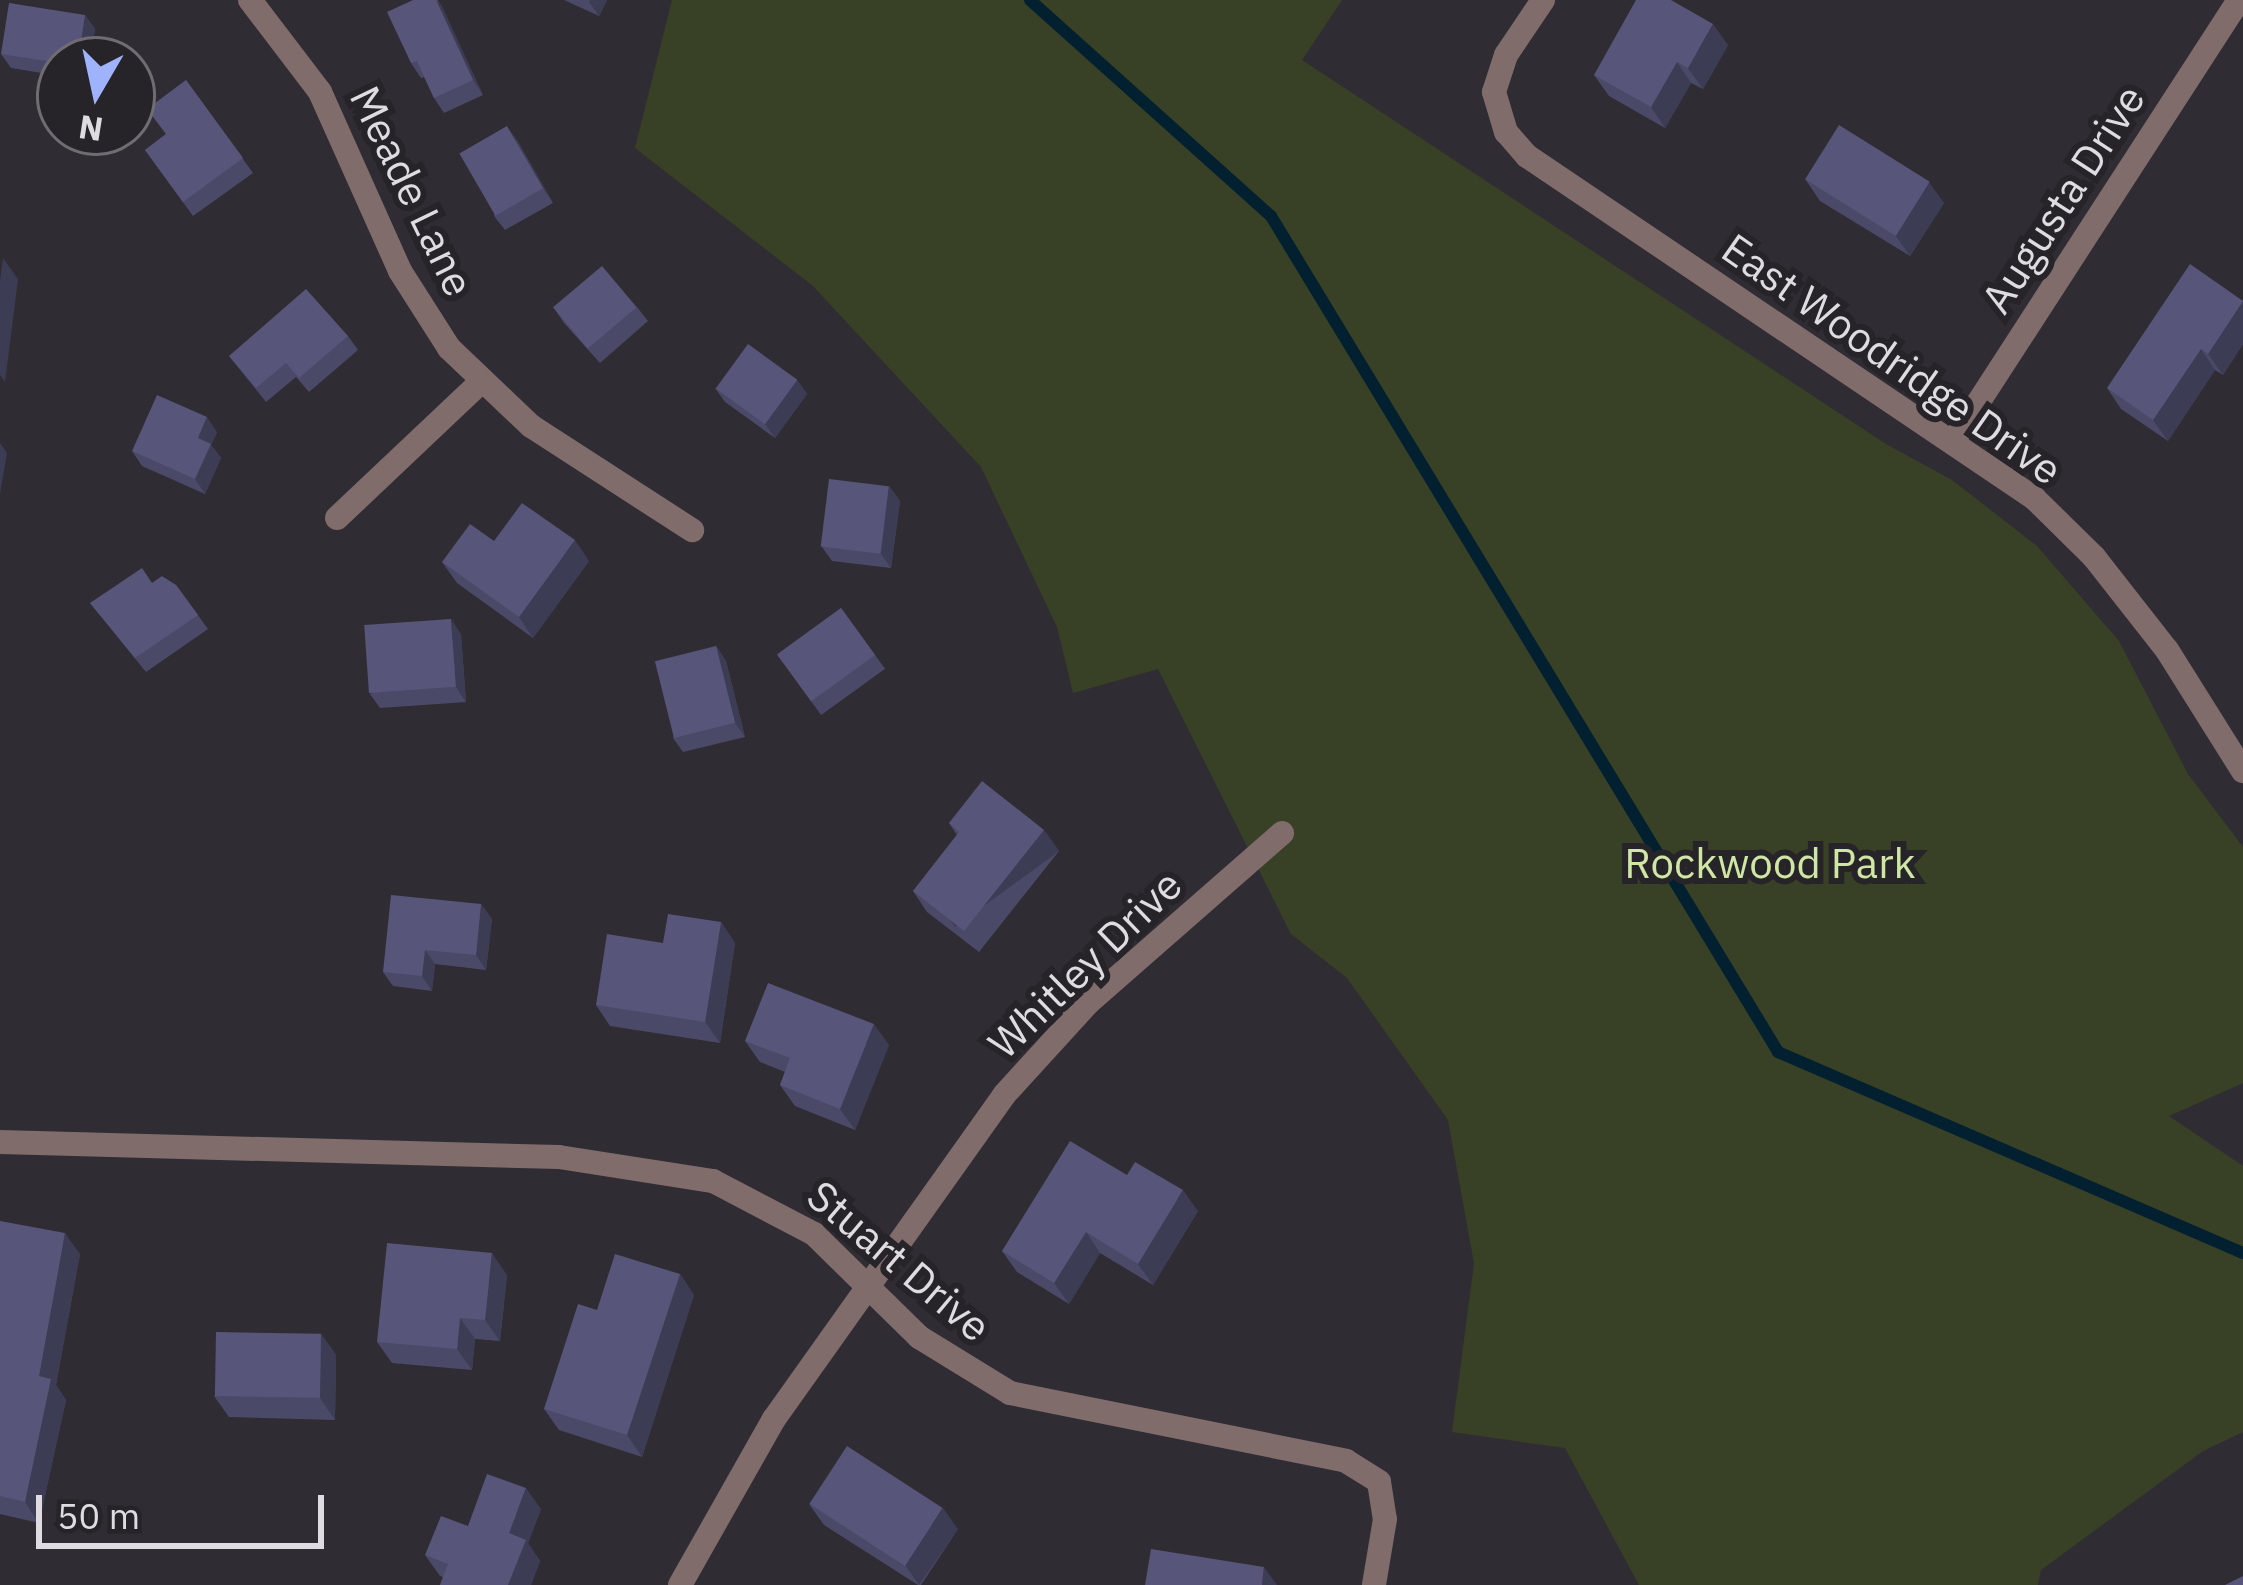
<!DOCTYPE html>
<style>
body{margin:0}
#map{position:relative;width:2243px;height:1585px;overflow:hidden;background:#302c33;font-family:"IBM Plex Sans",sans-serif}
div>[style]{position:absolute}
.green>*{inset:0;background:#384126}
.stream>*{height:12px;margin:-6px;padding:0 6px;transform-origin:6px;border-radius:6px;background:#02202f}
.street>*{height:24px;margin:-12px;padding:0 12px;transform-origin:12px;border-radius:12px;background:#816c6c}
.wall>*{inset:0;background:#4b4968;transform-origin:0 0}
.shaded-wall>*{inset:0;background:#3d3c55;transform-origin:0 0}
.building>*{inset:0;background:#575579;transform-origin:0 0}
span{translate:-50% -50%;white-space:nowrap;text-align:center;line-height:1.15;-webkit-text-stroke:12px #262329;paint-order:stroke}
.street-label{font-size:42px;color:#dedce0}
.park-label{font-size:42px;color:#cfe6a5}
.north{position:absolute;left:36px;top:36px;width:120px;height:120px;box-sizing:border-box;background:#262329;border:3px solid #706d72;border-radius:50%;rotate:189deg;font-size:33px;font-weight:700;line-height:48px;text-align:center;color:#dedce0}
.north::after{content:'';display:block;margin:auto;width:42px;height:54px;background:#9fb3fd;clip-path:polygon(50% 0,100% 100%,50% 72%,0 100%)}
.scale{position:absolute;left:36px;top:1495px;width:288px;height:54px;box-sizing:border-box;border:6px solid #dedce0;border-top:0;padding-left:15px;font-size:36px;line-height:42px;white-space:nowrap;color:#dedce0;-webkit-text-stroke:9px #262329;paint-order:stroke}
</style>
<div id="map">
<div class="green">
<i style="clip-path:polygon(672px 0,1342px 0,1302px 60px,1886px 444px,1952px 480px,2037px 546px,2119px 641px,2188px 774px,2243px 847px,2243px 1083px,2169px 1116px,2243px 1166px,2243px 1432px,2203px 1451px,2041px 1570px,2038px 1585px,1639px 1585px,1565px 1448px,1452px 1432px,1474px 1263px,1448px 1120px,1347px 978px,1291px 934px,1158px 669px,1073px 693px,1057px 627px,981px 467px,813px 286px,635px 148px)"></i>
</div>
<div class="stream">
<i style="left:1030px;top:0;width:324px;rotate:41.9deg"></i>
<i style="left:1271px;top:216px;width:978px;rotate:58.76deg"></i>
<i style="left:1778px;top:1052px;width:507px;rotate:23.38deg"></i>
</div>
<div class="street">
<i style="left:250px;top:0;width:116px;rotate:52.7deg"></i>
<i style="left:320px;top:92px;width:196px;rotate:65.9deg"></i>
<i style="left:400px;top:271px;width:91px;rotate:57.5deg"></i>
<i style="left:449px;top:348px;width:113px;rotate:43.6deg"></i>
<i style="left:531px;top:426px;width:192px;rotate:32.9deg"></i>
<i style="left:1543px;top:0;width:66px;rotate:123.9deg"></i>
<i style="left:1506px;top:55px;width:39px;rotate:108deg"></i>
<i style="left:1494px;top:92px;width:42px;rotate:73.3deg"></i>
<i style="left:1506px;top:132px;width:32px;rotate:49deg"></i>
<i style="left:1527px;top:156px;width:612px;rotate:34deg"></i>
<i style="left:2034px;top:498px;width:84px;rotate:44.5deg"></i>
<i style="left:2094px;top:557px;width:118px;rotate:51.9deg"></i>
<i style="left:2167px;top:650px;width:143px;rotate:57.9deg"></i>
<i style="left:1954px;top:440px;width:524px;rotate:-57.07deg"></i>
<i style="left:337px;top:518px;width:197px;rotate:-43.4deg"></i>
<i style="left:0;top:1142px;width:559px;rotate:1.54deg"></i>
<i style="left:559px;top:1157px;width:156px;rotate:8.9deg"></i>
<i style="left:713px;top:1181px;width:114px;rotate:27.7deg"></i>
<i style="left:814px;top:1234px;width:147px;rotate:44.4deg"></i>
<i style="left:919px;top:1337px;width:107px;rotate:31.6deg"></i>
<i style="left:1010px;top:1393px;width:343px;rotate:11.4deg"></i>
<i style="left:1346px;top:1461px;width:39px;rotate:32deg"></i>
<i style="left:1379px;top:1482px;width:37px;rotate:81deg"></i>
<i style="left:1385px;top:1519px;width:67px;rotate:99.5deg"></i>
<i style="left:680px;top:1585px;width:191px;rotate:-60.5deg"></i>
<i style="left:774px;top:1419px;width:397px;rotate:-54.6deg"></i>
<i style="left:1004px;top:1095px;width:125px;rotate:-47.6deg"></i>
<i style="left:1088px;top:1003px;width:258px;rotate:-41.2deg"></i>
</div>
<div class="wall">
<i style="clip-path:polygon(413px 0,438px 0,483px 95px,444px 113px,434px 98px,424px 77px,421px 78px,411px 63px)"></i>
<i style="clip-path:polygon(564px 0,607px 0,599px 16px)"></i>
<i style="clip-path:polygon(85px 15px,95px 29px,90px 60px,60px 60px,60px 76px,11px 68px,1px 54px)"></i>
<i style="clip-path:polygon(1728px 45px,1703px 89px,1691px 83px,1665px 128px,1609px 96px,1594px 75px)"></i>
<i style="clip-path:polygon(186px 80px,253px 173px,193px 216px,145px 150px,166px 134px)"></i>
<i style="clip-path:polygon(517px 140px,553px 203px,505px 230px,494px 216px)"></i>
<i style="clip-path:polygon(1805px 179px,1944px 203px,1910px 256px,1820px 201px)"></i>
<i style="clip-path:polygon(2243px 300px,2243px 344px,2223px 375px,2215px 370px,2168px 441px,2121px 409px,2107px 388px)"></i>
<i style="clip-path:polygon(637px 307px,648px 321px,600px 363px,564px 323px,554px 308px)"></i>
<i style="clip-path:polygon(348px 336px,358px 350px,309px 392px,296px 377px,266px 402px,229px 356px)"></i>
<i style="clip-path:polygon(797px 380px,807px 394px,775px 438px,725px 402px,715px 388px)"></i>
<i style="clip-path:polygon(217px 432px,211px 445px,221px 458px,205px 494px,142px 466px,132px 451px)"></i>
<i style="clip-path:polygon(889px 486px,900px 501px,891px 568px,832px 561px,822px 547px)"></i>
<i style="clip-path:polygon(494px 541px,589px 561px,533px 638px,457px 583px,442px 562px)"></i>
<i style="clip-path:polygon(152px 583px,176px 585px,208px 629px,146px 672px,90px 603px)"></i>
<i style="left:841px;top:608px;width:75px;height:79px;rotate:54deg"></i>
<i style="clip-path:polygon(461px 634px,466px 702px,380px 708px,370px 694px)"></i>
<i style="clip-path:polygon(716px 646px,726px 661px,745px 737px,683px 752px,673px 738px)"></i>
<i style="clip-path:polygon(949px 823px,1059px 851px,979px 952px,927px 912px,913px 891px,957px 835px)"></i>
<i style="clip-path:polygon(481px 904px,492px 919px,486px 970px,435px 964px,432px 991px,393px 986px,383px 972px)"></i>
<i style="clip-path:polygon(721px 922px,735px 943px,720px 1043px,610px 1026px,596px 1005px,663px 943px)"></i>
<i style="clip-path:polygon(745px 1041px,889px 1045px,855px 1130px,795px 1106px,780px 1085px,785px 1072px,760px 1062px)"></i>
<i style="clip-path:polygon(1127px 1175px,1198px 1211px,1153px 1285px,1100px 1253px,1069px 1304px,1017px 1272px,1002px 1251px)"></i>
<i style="clip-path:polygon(0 1221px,80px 1254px,56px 1385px,66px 1400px,39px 1523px,0 1514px)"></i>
<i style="clip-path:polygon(680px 1274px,694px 1295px,642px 1457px,559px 1430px,544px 1409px,597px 1310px)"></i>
<i style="clip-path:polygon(507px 1275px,500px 1341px,475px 1339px,472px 1370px,392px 1363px,377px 1342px)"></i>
<i style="clip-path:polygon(321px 1334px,336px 1355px,335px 1420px,229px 1417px,214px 1396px)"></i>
<i style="clip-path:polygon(809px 1504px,958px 1529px,921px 1585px,918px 1585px,824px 1525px)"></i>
<i style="clip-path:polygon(541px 1509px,528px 1543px,540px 1561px,531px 1585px,440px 1585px,443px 1577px,440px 1576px,425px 1555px,468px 1526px)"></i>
</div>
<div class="shaded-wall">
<i style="clip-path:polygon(436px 0,442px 6px,483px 95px,473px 80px)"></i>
<i style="clip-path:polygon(590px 0,607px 0,599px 16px,589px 2px)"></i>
<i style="clip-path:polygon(85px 15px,95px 29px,90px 60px,78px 60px)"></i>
<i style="clip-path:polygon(1713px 24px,1728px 45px,1703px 89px,1688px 68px)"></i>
<i style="clip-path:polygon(1677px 62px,1691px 83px,1665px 128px,1651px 107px)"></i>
<i style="clip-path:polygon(507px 126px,517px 140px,553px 203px,543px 188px)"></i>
<i style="clip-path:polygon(1929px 182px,1944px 203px,1910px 256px,1895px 235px)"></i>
<i style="clip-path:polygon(3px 258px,18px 279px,5px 382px,0 375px,0 281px)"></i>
<i style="clip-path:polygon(2243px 301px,2243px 344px,2223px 375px,2208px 354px)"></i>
<i style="clip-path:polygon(2201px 349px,2215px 370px,2168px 441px,2153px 420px)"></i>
<i style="clip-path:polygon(797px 380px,807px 394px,775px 438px,765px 424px)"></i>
<i style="clip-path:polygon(207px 417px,217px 432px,211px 445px,221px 458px,205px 494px,195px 479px,198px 438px)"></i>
<i style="clip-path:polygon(0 443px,7px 453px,0 494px)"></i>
<i style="clip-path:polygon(889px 486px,900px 501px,891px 568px,881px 554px)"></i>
<i style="clip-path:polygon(575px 540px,589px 561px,533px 638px,519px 617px)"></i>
<i style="clip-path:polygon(451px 619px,461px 634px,466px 702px,456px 687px)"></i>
<i style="clip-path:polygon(716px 646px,726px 661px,745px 737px,735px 723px)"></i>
<i style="left:1044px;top:830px;width:26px;height:129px;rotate:54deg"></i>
<i style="clip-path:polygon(481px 904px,492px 919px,486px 970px,476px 955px)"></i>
<i style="clip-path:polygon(721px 922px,735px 943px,720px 1043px,705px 1022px)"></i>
<i style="clip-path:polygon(425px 950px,435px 964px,432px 991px,422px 976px)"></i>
<i style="clip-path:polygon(874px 1024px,889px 1045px,855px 1130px,840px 1109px)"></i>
<i style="clip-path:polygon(1183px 1190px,1198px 1211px,1153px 1285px,1138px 1264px)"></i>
<i style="clip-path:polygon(1086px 1232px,1100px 1253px,1069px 1304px,1054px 1283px)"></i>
<i style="clip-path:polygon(65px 1233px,80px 1254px,56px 1385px,66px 1400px,39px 1523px,25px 1502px,39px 1376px)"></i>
<i style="clip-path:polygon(492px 1253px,507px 1275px,500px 1341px,485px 1320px)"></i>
<i style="clip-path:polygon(680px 1274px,694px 1295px,642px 1457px,627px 1435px)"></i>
<i style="clip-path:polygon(460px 1318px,475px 1339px,472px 1370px,457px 1349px)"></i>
<i style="clip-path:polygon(321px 1334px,336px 1355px,335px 1420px,320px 1398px)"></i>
<i style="clip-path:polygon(526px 1488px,541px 1509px,528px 1543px,540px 1561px,531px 1585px,508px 1585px,509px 1533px)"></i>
<i style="clip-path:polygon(943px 1508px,958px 1529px,919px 1585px,905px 1565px)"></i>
<i style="clip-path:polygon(1264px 1567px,1277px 1585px,1262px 1585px)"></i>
</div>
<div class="building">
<i style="clip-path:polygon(413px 0,436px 0,473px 80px,434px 98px,417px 61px,411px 63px,387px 12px)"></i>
<i style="clip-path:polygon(1636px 0,1671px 0,1713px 24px,1688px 68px,1677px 62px,1651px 107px,1594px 75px)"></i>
<i style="clip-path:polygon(9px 3px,85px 15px,78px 60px,60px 60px,60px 63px,1px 54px)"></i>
<i style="clip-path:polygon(186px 80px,243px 158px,183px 202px,145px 150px,166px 134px,147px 109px)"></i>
<i style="left:1839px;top:125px;width:107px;height:64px;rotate:32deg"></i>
<i style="left:507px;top:126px;width:72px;height:55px;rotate:60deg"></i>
<i style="clip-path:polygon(2190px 264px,2243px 301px,2208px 354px,2201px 349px,2153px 420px,2107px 388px)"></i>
<i style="left:602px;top:266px;width:54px;height:64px;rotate:50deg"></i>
<i style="clip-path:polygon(306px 289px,348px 336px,299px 378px,286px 363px,256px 388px,229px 356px)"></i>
<i style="left:748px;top:344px;width:61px;height:55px;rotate:36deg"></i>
<i style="clip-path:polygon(157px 395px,207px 417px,198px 438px,211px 444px,195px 479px,132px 451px)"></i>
<i style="left:829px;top:479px;width:60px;height:68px;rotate:7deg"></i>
<i style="clip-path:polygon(522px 503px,575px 540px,519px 617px,442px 562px,470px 524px,494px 541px)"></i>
<i style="clip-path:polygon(142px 568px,152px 583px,162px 576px,176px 585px,198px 615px,135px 658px,90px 603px)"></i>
<i style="left:841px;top:608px;width:58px;height:79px;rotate:54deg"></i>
<i style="left:451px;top:619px;width:68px;height:87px;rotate:86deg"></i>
<i style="left:716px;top:646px;width:79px;height:63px;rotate:76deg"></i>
<i style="clip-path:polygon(982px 781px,1044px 830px,964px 931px,913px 891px,959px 832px,949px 823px)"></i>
<i style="clip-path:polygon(391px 895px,481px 904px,476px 955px,425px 950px,422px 976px,383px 972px)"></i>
<i style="clip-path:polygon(668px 914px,721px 922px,705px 1022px,596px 1005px,607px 934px,663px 943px)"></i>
<i style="clip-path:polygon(768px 983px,874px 1024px,840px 1109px,780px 1085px,790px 1058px,745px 1041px)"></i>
<i style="clip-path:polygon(1070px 1141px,1127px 1175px,1135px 1162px,1183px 1190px,1138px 1264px,1086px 1232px,1054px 1283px,1002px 1251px)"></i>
<i style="clip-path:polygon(0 1221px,65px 1233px,39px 1376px,51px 1379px,25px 1502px,0 1496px)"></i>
<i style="clip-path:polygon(387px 1243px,492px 1253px,485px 1320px,460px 1318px,457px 1349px,377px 1342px)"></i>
<i style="clip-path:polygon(615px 1254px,680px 1274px,627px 1435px,544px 1409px,578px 1304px,597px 1310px)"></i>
<i style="left:216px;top:1332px;width:105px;height:64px;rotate:1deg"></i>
<i style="left:847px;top:1446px;width:114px;height:69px;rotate:33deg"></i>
<i style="clip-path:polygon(487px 1474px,526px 1488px,509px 1533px,526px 1540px,508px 1585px,440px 1585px,448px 1564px,425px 1555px,441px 1516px,468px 1526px)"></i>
<i style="clip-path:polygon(1151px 1549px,1264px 1567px,1262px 1585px,1145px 1585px)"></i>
<i style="clip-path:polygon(2243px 1576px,2243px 1585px,2225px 1585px)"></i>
</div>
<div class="street-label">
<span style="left:412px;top:191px;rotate:64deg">Meade Lane</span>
<span style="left:2063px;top:199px;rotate:-57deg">Augusta Drive</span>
<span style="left:1892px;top:359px;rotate:35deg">East Woodridge Drive</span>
<span style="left:1085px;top:964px;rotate:-44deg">Whitley Drive</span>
<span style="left:899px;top:1261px;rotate:40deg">Stuart Drive</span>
</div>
<div class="park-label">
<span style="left:1770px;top:863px">Rockwood Park</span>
</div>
<div class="north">N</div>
<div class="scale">50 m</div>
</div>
